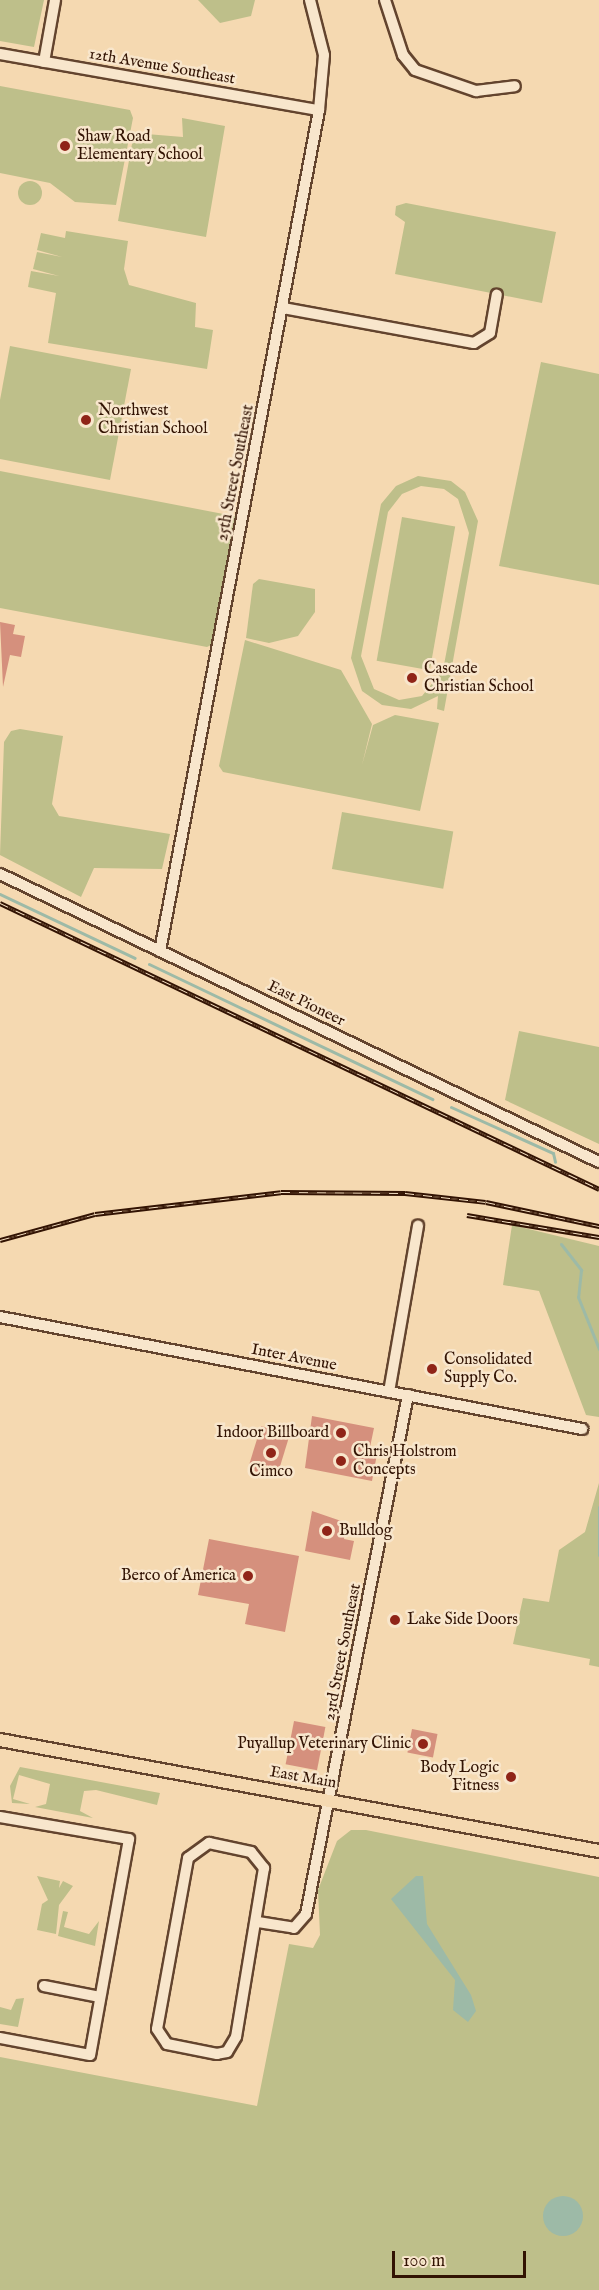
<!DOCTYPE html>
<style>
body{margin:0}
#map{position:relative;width:599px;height:2290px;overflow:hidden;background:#f5d9b1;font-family:"IM FELL English",serif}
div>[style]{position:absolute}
.green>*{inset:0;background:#bebf8a;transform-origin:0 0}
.round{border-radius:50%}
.water>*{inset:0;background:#9dbaa7}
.stream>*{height:3px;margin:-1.5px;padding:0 1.5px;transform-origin:1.5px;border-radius:1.5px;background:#9dbaa7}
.building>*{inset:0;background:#d5907d;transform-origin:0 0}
.roads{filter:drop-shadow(2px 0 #63442e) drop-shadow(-2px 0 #63442e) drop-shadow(0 2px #63442e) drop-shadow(0 -2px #63442e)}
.minor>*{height:10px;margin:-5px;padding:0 5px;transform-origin:5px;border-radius:5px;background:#f8e6cc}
.major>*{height:12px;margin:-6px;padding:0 6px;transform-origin:6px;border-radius:6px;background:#f5d9b1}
.rail>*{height:5px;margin-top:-2.5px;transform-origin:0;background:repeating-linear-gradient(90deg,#f8e6cc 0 9px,#321303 0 18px);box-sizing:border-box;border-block:2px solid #321303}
.dots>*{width:16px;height:16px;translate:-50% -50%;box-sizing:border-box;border:3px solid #f8e6cc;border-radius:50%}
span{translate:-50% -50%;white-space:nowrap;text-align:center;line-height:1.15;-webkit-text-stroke:5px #f8e6cc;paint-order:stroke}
.street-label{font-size:16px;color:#321303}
.poi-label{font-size:16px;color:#321303}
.left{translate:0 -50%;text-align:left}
.right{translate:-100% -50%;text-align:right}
.scale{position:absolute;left:392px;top:2251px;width:134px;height:27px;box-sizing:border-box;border:3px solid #321303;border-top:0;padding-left:8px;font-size:18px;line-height:21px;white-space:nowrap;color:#321303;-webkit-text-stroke:4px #f8e6cc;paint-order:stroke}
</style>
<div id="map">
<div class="green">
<i style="clip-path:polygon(0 0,44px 0,34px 47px,0 41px)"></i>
<i style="clip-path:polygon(198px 0,255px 0,251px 16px,220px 23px)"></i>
<i style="clip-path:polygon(0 86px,130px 110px,133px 118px,116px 205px,75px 202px,50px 183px,0 173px)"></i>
<i style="clip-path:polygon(182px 118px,225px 126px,206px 237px,118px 221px,134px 133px,183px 137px)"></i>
<i class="round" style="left:18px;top:181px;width:24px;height:24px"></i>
<i style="clip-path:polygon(406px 203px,556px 232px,542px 303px,395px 274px,405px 222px,395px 215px,396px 206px)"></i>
<i style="clip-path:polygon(66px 231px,128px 241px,124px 269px,129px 285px,196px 303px,195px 327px,213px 330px,207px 369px,48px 343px,56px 293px,28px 287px,31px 271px,59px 276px,33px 269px,37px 252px,62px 257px,37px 250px,41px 233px,65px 238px)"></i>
<i style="clip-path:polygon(10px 346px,131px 369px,110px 480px,0 459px,0 400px)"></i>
<i style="clip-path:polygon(541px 362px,599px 374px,599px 585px,499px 566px)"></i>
<i style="clip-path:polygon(0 471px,239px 517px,215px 643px,207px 647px,0 608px)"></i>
<i style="clip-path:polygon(evenodd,418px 476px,451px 481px,465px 492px,478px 521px,444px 711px,437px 709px,438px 696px,411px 709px,382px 705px,362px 691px,351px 658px,381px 504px,396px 486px,418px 476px,421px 486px,444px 489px,458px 499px,469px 533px,443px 670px,422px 696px,399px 700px,374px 689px,361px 656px,388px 512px,402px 494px,421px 486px)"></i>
<i style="left:402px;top:517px;width:54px;height:146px;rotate:10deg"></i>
<i style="clip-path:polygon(259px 579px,315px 589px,315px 612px,298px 636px,269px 643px,246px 638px,253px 584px)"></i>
<i style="clip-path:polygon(245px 640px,341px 670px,372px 724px,362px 765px,373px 725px,395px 715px,439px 723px,420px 811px,223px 772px,219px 766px)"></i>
<i style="clip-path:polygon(20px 729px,63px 736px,52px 804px,59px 816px,170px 834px,162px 869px,94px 868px,81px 897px,0 855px,4px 742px,11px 731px)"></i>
<i style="left:342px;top:812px;width:113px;height:58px;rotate:10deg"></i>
<i style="clip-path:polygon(519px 1031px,599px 1047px,599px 1144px,505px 1100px)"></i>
<i style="clip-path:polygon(512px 1225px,599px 1246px,599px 1417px,586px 1415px,539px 1291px,503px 1285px)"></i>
<i style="clip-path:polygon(599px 1483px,599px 1667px,589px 1665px,590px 1659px,513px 1644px,523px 1598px,549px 1602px,559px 1550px,585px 1532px)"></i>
<i style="clip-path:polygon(20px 1767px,160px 1793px,157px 1805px,96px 1790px,84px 1791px,80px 1811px,93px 1818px,35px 1807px,46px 1804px,50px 1784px,19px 1775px,13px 1799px,30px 1804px,12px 1803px,10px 1786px)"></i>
<i style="clip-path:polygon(366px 1830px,599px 1877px,599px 2290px,0 2290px,0 2057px,257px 2106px,289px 1944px,313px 1948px,320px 1935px,318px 1890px,337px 1841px,351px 1830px)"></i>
<i style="clip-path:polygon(37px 1876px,60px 1881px,59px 1888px,63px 1881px,73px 1886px,59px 1905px,56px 1934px,37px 1930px,42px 1904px,48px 1900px)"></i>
<i style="clip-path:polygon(63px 1911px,68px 1912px,64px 1927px,89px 1934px,99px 1921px,95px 1946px,58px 1936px)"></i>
<i style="clip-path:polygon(24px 1998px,18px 2027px,0 2024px,0 2007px,11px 2010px,16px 1999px)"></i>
</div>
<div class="water">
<i style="clip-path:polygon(416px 1876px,423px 1876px,427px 1924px,471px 1995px,476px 2011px,468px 2022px,453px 2010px,455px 1980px,391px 1899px)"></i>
<i class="round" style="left:543px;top:2196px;width:40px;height:40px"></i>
</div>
<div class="stream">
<i style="left:0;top:894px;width:149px;rotate:25.4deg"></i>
<i style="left:149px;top:964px;width:314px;rotate:25.5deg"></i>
<i style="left:451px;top:1107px;width:112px;rotate:24.3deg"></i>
<i style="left:553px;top:1153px;width:9px;rotate:77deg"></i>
<i style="left:561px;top:1244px;width:33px;rotate:52deg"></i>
<i style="left:581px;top:1270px;width:27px;rotate:96deg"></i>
<i style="left:578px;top:1297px;width:56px;rotate:68deg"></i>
<i style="left:599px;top:1507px;width:48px;rotate:90deg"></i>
</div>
<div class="building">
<i style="clip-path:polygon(0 622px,15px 625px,13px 634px,25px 636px,21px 657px,10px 655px,3px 687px)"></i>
<i style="clip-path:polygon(312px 1416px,374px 1428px,369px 1452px,377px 1454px,372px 1481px,305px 1468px)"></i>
<i style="left:261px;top:1426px;width:30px;height:45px;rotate:17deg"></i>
<i style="clip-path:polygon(312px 1511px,347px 1523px,344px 1539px,354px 1541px,350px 1560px,305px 1551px)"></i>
<i style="clip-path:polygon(209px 1539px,299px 1556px,285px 1632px,245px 1624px,249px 1604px,198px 1595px)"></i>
<i style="left:294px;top:1721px;width:32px;height:44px;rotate:11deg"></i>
<i style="left:412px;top:1729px;width:26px;height:24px;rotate:11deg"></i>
</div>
<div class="roads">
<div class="minor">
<i style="left:385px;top:0;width:58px;rotate:71.9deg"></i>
<i style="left:403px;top:55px;width:19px;rotate:51deg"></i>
<i style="left:415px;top:70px;width:65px;rotate:19deg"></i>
<i style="left:476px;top:91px;width:39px;rotate:-7deg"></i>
<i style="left:0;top:54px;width:324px;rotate:10deg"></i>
<i style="left:44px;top:62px;width:63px;rotate:-79.9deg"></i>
<i style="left:283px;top:308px;width:194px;rotate:10.4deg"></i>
<i style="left:474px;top:343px;width:19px;rotate:-32deg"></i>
<i style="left:490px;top:333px;width:39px;rotate:-80deg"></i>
<i style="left:0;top:874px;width:665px;rotate:25.68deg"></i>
<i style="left:160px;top:951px;width:856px;rotate:-79.29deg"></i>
<i style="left:319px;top:110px;width:55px;rotate:-84.8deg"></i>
<i style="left:324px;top:55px;width:57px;rotate:-104.3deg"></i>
<i style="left:0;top:1317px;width:593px;rotate:10.89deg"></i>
<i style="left:389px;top:1392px;width:169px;rotate:-80.1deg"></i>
<i style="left:0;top:1817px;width:131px;rotate:9.7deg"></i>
<i style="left:129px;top:1839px;width:219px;rotate:100.2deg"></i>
<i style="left:90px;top:2055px;width:92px;rotate:-169.3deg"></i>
<i style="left:209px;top:1843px;width:43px;rotate:12.1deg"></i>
<i style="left:251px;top:1852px;width:21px;rotate:51deg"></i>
<i style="left:264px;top:1868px;width:171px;rotate:99.4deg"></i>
<i style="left:236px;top:2037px;width:17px;rotate:121deg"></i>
<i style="left:227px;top:2052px;width:10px;rotate:169deg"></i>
<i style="left:217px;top:2054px;width:51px;rotate:-168.7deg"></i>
<i style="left:167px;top:2044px;width:18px;rotate:-124deg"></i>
<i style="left:157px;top:2029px;width:174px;rotate:-79.7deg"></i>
<i style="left:188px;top:1858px;width:26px;rotate:-36deg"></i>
<i style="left:258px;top:1922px;width:36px;rotate:9deg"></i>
<i style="left:294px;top:1928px;width:18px;rotate:-49deg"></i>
<i style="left:306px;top:1914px;width:529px;rotate:-78.88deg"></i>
<i style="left:44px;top:1986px;width:57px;rotate:11.1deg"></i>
</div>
<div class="major">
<i style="left:0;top:1740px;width:609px;rotate:10.5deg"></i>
</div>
</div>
<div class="rail">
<i style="left:0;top:903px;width:664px;rotate:25.52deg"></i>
<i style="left:467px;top:1215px;width:134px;rotate:9.5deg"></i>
<i style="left:0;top:1240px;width:98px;rotate:-15.3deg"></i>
<i style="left:95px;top:1214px;width:187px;rotate:-6.7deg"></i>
<i style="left:281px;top:1192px;width:124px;rotate:0.5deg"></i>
<i style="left:405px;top:1193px;width:81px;rotate:6.3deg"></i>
<i style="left:486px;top:1202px;width:116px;rotate:12deg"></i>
</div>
<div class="dots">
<i style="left:65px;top:146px;background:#8f2418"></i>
<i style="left:86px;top:420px;background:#8f2418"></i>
<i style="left:412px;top:678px;background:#8f2418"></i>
<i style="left:432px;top:1369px;background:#8f2418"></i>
<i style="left:341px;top:1433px;background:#8f2418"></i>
<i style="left:271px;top:1453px;background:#8f2418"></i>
<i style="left:341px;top:1461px;background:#8f2418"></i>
<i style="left:327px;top:1531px;background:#8f2418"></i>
<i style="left:248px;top:1576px;background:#8f2418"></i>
<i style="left:395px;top:1620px;background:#8f2418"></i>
<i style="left:423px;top:1744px;background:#8f2418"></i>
<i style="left:511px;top:1777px;background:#8f2418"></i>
</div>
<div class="street-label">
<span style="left:162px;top:67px;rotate:10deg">12th Avenue Southeast</span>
<span style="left:236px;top:473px;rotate:-79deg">25th Street Southeast</span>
<span style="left:306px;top:1004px;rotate:26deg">East Pioneer</span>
<span style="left:294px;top:1358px;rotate:11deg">Inter Avenue</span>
<span style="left:343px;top:1652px;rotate:-79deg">23rd Street Southeast</span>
<span style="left:303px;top:1778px;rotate:10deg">East Main</span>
</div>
<div class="poi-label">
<span class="left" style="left:77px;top:146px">Shaw Road<br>Elementary School</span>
<span class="left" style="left:98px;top:420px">Northwest<br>Christian School</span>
<span class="left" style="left:424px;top:678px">Cascade<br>Christian School</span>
<span class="left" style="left:444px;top:1369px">Consolidated<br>Supply Co.</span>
<span class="right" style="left:329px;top:1433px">Indoor Billboard</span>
<span class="left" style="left:353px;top:1461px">Chris Holstrom<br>Concepts</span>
<span style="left:271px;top:1472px">Cimco</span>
<span class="left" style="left:339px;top:1531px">Bulldog</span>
<span class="right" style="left:236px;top:1576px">Berco of America</span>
<span class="left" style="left:407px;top:1620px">Lake Side Doors</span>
<span class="right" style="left:411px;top:1744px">Puyallup Veterinary Clinic</span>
<span class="right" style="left:499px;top:1777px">Body Logic<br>Fitness</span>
</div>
<div class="scale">100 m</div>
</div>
